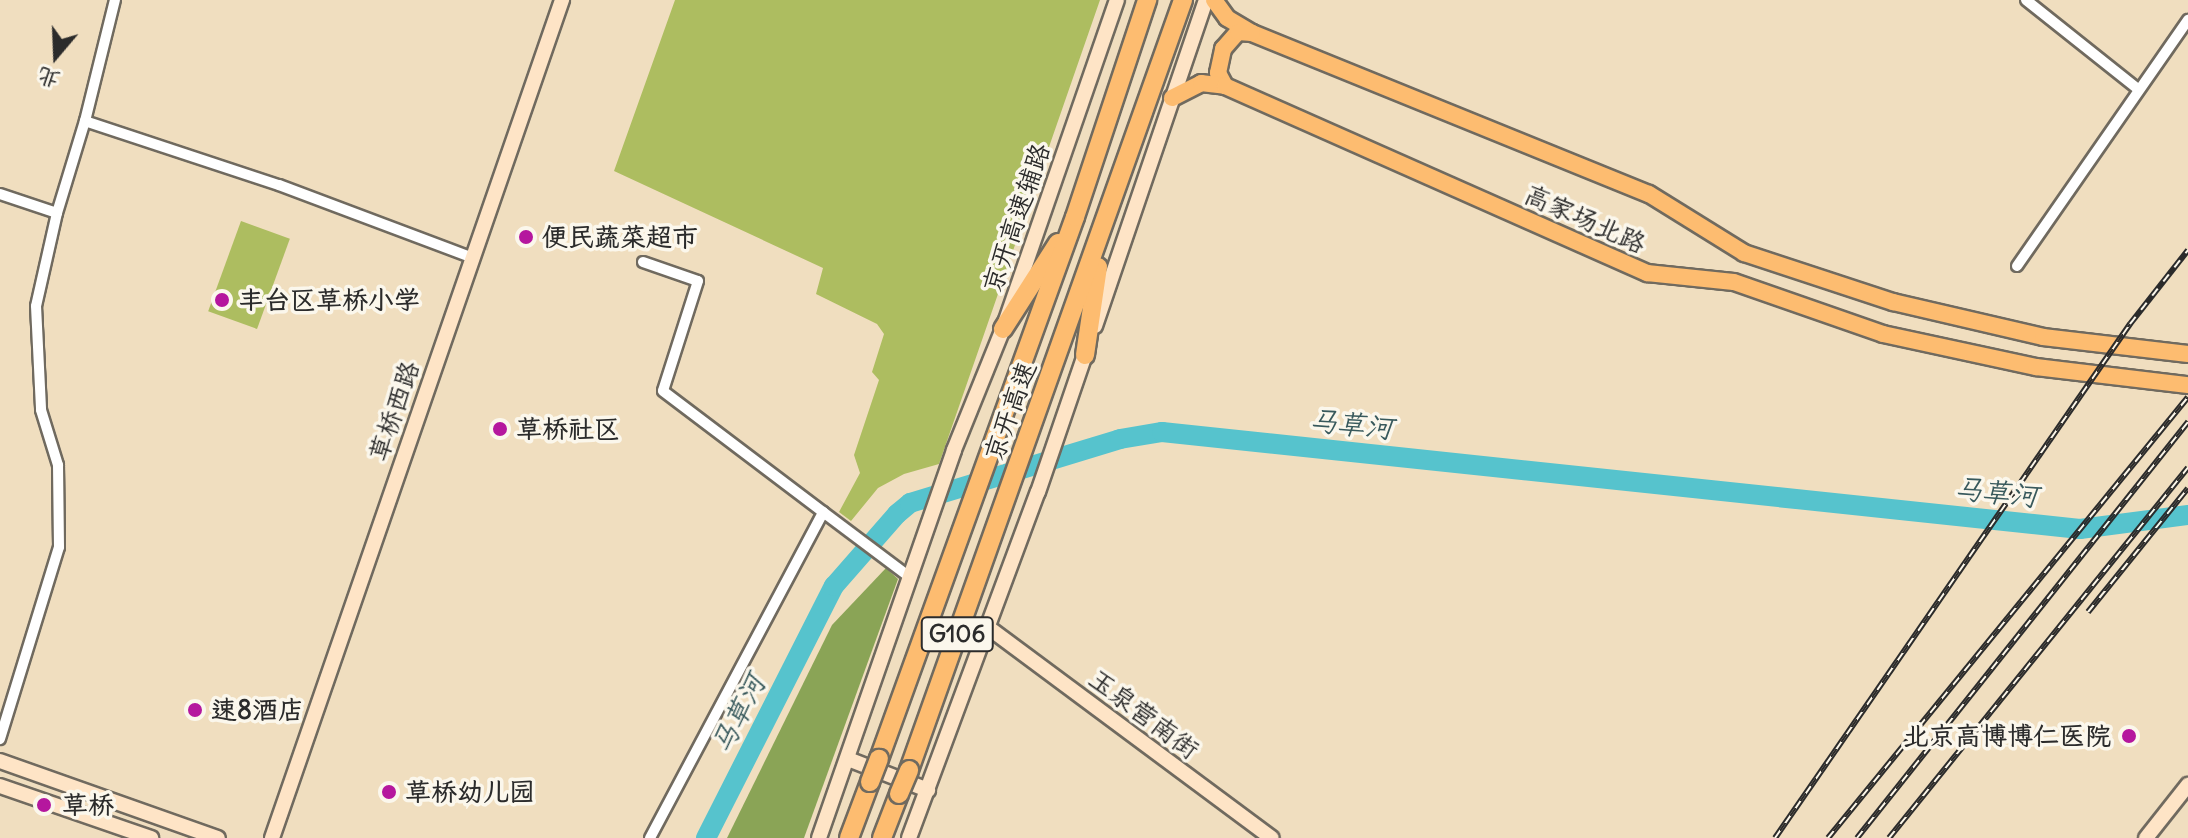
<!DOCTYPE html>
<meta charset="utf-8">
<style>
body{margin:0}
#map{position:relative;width:2188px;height:838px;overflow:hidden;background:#f0debf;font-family:Delius,"LXGW WenKai TC",sans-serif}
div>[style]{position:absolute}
.green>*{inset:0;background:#adbd60;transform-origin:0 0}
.forest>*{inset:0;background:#8aa456}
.river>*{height:20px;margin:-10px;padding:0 10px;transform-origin:10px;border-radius:10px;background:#56c3cd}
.roads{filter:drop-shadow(2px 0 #706a5f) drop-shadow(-2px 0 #706a5f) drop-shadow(0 2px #706a5f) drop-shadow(0 -2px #706a5f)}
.street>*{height:10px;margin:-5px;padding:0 5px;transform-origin:5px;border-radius:5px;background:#fff}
.secondary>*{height:14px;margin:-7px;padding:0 7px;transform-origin:7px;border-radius:7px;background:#fee4c6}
.primary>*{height:16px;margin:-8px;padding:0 8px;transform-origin:8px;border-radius:8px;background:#fdbc70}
.highway>*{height:18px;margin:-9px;padding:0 9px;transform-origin:9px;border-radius:9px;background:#fdbc70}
.rail>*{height:6px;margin-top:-3px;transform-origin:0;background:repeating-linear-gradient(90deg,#fbf7ec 0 9px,#2b2b2b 0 18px);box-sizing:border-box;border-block:2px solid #2b2b2b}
.bridges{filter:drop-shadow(2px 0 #706a5f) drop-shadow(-2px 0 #706a5f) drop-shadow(0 2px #706a5f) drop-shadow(0 -2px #706a5f)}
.highway-bridge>*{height:18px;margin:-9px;padding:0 9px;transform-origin:9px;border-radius:9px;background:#fdbc70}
.dots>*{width:22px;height:22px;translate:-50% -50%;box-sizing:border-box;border:4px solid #fbf7ec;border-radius:50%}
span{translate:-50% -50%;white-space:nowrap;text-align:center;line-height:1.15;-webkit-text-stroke:7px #fbf7ec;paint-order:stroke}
.shield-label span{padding:2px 6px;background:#fbf7ec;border:2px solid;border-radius:6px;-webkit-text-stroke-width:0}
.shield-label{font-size:24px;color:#2b2b2b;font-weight:700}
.street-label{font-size:26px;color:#2b2b2b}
.poi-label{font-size:26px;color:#2b2b2b;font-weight:700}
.left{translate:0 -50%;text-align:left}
.right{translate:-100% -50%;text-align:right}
.water-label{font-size:28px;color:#38595c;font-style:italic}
.north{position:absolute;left:16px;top:16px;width:80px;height:80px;-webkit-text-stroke:6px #fbf7ec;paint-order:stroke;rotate:199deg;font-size:22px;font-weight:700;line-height:32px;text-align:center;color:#2b2b2b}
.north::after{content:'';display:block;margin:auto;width:28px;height:36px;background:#2b2b2b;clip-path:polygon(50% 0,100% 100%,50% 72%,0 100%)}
</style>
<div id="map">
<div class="green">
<i style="clip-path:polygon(675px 0,1100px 0,939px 464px,904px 474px,878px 488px,851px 521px,839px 512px,860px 473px,854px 455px,879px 380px,872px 372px,884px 334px,877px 324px,816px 294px,823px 268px,614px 171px)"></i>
<i style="left:241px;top:221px;width:52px;height:96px;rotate:20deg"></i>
</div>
<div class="forest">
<i style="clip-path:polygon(886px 568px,898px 579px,804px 838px,727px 838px,832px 625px)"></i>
</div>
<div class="river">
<i style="left:706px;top:838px;width:283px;rotate:-63.1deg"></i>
<i style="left:834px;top:586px;width:96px;rotate:-48.8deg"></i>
<i style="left:897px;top:514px;width:17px;rotate:-40deg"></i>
<i style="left:910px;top:503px;width:220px;rotate:-16.9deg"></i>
<i style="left:1120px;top:439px;width:43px;rotate:-9.5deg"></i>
<i style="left:1162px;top:432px;width:923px;rotate:6.03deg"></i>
<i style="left:2080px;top:529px;width:109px;rotate:-7.4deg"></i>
</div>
<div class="roads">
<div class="street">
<i style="left:2026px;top:0;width:144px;rotate:38.5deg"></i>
<i style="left:85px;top:121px;width:204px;rotate:18.3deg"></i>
<i style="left:279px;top:185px;width:207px;rotate:20.6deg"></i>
<i style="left:0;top:194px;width:60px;rotate:18.4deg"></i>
<i style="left:57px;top:213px;width:95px;rotate:102.7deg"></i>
<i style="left:36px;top:306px;width:104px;rotate:87.2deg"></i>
<i style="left:41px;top:410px;width:58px;rotate:72.8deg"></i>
<i style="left:58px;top:465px;width:82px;rotate:89.3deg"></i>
<i style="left:59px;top:547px;width:201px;rotate:107.1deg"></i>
<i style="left:57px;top:213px;width:96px;rotate:-73.1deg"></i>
<i style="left:85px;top:121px;width:125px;rotate:-76.1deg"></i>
<i style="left:643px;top:262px;width:58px;rotate:19.1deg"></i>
<i style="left:698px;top:281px;width:115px;rotate:107.7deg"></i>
<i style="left:663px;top:391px;width:201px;rotate:37.1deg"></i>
<i style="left:2017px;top:266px;width:300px;rotate:-55.2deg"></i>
<i style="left:650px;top:838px;width:369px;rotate:-62deg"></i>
<i style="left:823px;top:512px;width:110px;rotate:36.9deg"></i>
</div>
<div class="secondary">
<i style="left:1095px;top:326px;width:344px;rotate:-71.2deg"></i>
<i style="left:989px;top:628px;width:352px;rotate:36.6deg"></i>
<i style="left:848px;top:759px;width:86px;rotate:21.2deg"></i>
<i style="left:0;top:761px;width:231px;rotate:19.5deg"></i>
<i style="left:0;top:786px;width:160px;rotate:19deg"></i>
<i style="left:272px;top:838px;width:887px;rotate:-70.91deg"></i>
<i style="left:819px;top:838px;width:411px;rotate:-70.8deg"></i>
<i style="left:954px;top:450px;width:131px;rotate:-68deg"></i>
<i style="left:1003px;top:329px;width:348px;rotate:-70.9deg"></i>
<i style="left:909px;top:838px;width:369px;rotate:-69.6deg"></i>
<i style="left:1038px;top:492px;width:154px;rotate:-71.1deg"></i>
<i style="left:2146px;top:838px;width:68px;rotate:-51.6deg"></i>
</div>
<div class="primary">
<i style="left:1214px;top:0;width:22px;rotate:54deg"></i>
<i style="left:1227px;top:18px;width:29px;rotate:31deg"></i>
<i style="left:1252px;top:33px;width:428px;rotate:22.1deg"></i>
<i style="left:1649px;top:194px;width:112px;rotate:31.8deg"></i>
<i style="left:1744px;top:253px;width:157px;rotate:18.2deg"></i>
<i style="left:1893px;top:302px;width:154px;rotate:13.1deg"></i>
<i style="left:2043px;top:337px;width:146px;rotate:6.7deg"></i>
<i style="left:1225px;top:86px;width:15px;rotate:-118deg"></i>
<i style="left:1218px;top:73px;width:25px;rotate:-78deg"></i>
<i style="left:1223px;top:49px;width:23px;rotate:-49deg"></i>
<i style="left:1238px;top:32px;width:14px;rotate:4deg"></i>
<i style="left:1172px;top:98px;width:33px;rotate:-27deg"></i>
<i style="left:1201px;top:83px;width:24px;rotate:7deg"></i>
<i style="left:1225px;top:86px;width:462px;rotate:23.9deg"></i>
<i style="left:1647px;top:273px;width:87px;rotate:5.9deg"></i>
<i style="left:1734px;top:282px;width:158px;rotate:19.2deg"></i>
<i style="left:1883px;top:334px;width:157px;rotate:12.2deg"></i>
<i style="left:2036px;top:367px;width:153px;rotate:6.8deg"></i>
</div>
<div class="highway">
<i style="left:1003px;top:329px;width:102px;rotate:-57.4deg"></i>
<i style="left:1085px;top:355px;width:89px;rotate:-81.6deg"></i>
<i style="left:879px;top:759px;width:576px;rotate:-70.12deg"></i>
<i style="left:1075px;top:217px;width:229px;rotate:-71.6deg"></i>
<i style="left:909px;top:770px;width:817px;rotate:-70.41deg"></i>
<i style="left:849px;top:838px;width:60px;rotate:-69.4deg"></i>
<i style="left:882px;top:838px;width:47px;rotate:-68.9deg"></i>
</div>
</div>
<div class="rail">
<i style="left:2088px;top:612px;width:159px;rotate:-51.1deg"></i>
<i style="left:1775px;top:838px;width:625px;rotate:-55.37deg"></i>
<i style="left:2130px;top:324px;width:94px;rotate:-51.9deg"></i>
<i style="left:1828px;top:838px;width:569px;rotate:-50.77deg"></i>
<i style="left:1857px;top:838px;width:532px;rotate:-51.49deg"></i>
<i style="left:1889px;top:838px;width:476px;rotate:-51.1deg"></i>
</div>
<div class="bridges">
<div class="highway-bridge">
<i style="left:870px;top:782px;width:25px;rotate:-69deg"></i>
<i style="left:899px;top:794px;width:26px;rotate:-67deg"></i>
</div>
</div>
<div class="dots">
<i style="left:526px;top:237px;background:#b5179e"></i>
<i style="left:222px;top:300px;background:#b5179e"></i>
<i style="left:500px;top:429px;background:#b5179e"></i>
<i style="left:195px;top:710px;background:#b5179e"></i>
<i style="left:2129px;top:736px;background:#b5179e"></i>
<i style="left:389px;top:792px;background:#b5179e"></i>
<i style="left:44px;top:805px;background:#b5179e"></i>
</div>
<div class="shield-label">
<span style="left:957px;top:634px">G106</span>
</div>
<div class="street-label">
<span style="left:1016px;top:218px;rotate:-71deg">京开高速辅路</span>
<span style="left:1585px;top:219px;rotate:24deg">高家场北路</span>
<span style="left:394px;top:411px;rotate:-71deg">草桥西路</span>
<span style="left:1010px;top:411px;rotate:-70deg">京开高速</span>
<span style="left:1144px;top:714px;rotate:37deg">玉泉营南街</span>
</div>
<div class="poi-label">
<span class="left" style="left:542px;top:237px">便民蔬菜超市</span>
<span class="left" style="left:238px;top:300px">丰台区草桥小学</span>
<span class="left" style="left:516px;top:429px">草桥社区</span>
<span class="left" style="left:211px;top:710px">速8酒店</span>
<span class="right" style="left:2111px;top:736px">北京高博博仁医院</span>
<span class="left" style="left:405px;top:792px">草桥幼儿园</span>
<span class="left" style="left:62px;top:805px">草桥</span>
</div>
<div class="water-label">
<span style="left:1351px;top:424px;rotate:6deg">马草河</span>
<span style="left:1996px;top:492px;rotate:6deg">马草河</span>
<span style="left:738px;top:714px;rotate:-63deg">马草河</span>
</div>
<div class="north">北</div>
</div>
